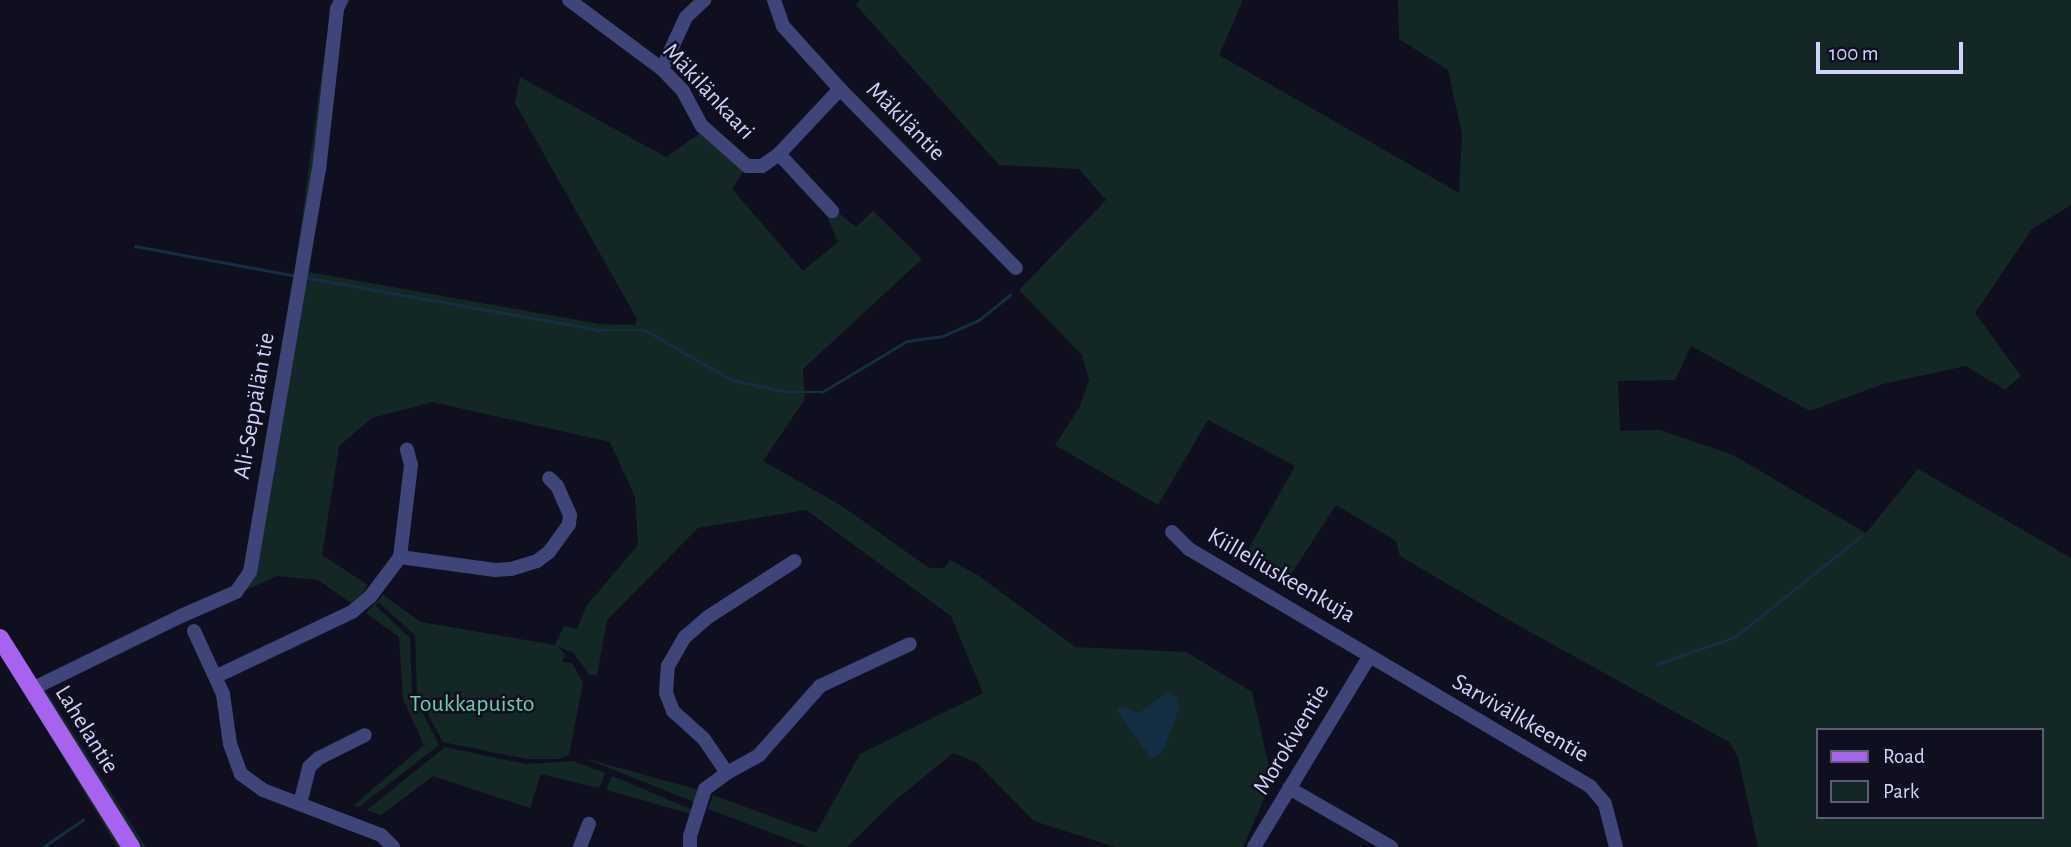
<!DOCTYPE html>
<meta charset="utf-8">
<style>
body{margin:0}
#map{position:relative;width:2071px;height:847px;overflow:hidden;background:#0f0f1f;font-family:"Alegreya Sans",sans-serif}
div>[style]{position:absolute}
.green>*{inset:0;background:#132824}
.water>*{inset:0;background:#142e44}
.stream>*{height:2.5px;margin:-1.25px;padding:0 1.25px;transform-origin:1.25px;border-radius:1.25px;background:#142e44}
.minor>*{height:14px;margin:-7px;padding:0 7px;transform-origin:7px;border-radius:7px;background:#3f4579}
.major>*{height:18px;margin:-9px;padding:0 9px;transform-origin:9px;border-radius:9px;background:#a664ee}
span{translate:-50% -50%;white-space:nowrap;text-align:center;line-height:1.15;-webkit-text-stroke:5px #0f0f1f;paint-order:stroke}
.street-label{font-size:24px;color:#d2d3fa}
.park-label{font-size:24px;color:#66d2a6}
.legend{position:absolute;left:1816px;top:728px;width:228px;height:91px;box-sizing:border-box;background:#0f0f1f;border:2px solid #5d5d77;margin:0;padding:9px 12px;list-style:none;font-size:21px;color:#d2d3fa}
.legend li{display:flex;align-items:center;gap:14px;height:35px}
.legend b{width:35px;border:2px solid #5d5d77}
.scale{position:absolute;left:1816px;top:42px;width:147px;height:32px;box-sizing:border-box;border:4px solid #d2d3fa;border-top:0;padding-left:9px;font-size:21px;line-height:24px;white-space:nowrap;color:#d2d3fa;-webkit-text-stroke:5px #0f0f1f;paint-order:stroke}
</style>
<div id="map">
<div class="green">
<i style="clip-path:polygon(335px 0,351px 0,340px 15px,309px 272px,600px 324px,635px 325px,637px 319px,515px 103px,520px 77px,666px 157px,706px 129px,747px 166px,732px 189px,803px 271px,838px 242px,827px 216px,835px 210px,856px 227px,873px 211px,922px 259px,803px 369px,805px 399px,763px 461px,842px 506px,929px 568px,944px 568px,950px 560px,979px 576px,1075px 647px,1186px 652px,1252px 692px,1272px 780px,1243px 847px,1115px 847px,1034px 821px,977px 763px,953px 753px,892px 803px,847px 847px,809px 847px,708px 809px,713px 795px,816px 833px,860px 754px,983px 693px,951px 616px,806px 510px,698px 528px,607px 620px,597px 676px,589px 674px,573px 653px,557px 646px,565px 654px,562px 662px,572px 663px,583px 683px,569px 755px,559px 759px,526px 759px,443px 742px,417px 694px,415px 635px,378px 602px,376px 606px,410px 638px,412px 691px,439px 745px,359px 807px,353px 806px,424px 745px,403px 699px,399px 637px,366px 613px,383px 595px,421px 622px,555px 645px,564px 626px,577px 629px,587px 605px,638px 545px,635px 497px,610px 442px,432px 402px,372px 418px,339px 446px,322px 555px,368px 585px,354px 605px,318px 580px,277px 576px,242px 592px,295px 270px,330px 12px)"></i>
<i style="clip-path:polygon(evenodd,860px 0,1243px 0,1219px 55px,1459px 193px,1462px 134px,1448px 70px,1399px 39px,1398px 0,2071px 0,2071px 205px,2032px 229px,1975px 313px,2021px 376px,2005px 390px,1966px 366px,1883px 384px,1810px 411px,1691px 346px,1675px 380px,1618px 381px,1620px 431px,1660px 430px,1733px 455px,1866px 533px,1918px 469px,2071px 558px,2071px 847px,1758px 847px,1738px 757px,1729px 742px,1514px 623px,1400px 556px,1396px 541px,1336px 505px,1286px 582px,1244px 557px,1295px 466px,1208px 420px,1158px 505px,1055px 445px,1079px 408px,1089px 380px,1082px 355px,1019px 290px,1106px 200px,1079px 169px,999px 165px,856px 5px,860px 0,1817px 730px,2041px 730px,2041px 817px,1817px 817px,1817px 730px)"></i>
<i style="clip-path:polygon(38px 678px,146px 847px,117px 847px,22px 689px)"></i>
<i style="clip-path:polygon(445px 747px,526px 764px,573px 761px,605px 773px,599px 788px,541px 774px,530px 808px,433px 776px,381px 815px,367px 810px)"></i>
<i style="clip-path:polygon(584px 758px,699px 790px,694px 802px)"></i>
<i style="clip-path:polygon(612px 776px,693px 810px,691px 814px,606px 790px)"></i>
</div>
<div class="water">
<i style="clip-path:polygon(1167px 693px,1176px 697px,1179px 709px,1162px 753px,1151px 758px,1117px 711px,1122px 706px,1139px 713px)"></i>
</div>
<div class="stream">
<i style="left:135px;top:246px;width:160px;rotate:10.5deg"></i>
<i style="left:308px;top:278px;width:297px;rotate:10.1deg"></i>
<i style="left:600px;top:330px;width:45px"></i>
<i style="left:645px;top:330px;width:100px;rotate:29.9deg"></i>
<i style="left:732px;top:380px;width:57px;rotate:12.1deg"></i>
<i style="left:788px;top:392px;width:34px"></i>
<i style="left:822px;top:392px;width:99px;rotate:-31deg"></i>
<i style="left:907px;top:341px;width:36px;rotate:-8deg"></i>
<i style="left:943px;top:336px;width:39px;rotate:-24deg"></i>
<i style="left:979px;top:320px;width:40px;rotate:-39deg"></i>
<i style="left:1657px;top:664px;width:83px;rotate:-19.1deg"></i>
<i style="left:1735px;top:637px;width:160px;rotate:-38.7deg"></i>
<i style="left:43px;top:847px;width:48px;rotate:-34deg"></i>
</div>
<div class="minor">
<i style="left:569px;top:0;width:116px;rotate:36.6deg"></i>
<i style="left:662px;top:69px;width:30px;rotate:46deg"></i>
<i style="left:683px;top:91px;width:40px;rotate:62deg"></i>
<i style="left:702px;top:126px;width:60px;rotate:41.6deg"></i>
<i style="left:747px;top:166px;width:15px"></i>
<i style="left:762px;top:166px;width:21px;rotate:-35deg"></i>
<i style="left:779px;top:154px;width:89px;rotate:-46.8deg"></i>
<i style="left:774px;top:0;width:28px;rotate:71deg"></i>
<i style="left:783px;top:26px;width:85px;rotate:47.9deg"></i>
<i style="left:840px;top:89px;width:251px;rotate:45.5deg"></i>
<i style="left:662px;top:69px;width:57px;rotate:-65.2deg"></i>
<i style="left:686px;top:17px;width:25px;rotate:-43deg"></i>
<i style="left:779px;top:154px;width:78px;rotate:47.1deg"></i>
<i style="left:1172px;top:532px;width:24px;rotate:45deg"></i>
<i style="left:1189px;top:549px;width:466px;rotate:30.6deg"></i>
<i style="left:1590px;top:786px;width:23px;rotate:50deg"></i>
<i style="left:1605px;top:804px;width:44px;rotate:75.7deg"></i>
<i style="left:400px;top:557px;width:96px;rotate:7.8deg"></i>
<i style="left:495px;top:570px;width:16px;rotate:-4deg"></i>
<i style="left:511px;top:569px;width:27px;rotate:-17deg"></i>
<i style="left:537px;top:561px;width:15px;rotate:-37deg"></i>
<i style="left:549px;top:552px;width:34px;rotate:-54deg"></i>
<i style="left:569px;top:524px;width:9px;rotate:-84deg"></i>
<i style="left:570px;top:515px;width:32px;rotate:-114deg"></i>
<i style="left:557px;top:486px;width:11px;rotate:-135deg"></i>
<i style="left:194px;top:631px;width:69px;rotate:65.3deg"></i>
<i style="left:223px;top:694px;width:50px;rotate:82deg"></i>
<i style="left:230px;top:744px;width:32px;rotate:70deg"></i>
<i style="left:241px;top:774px;width:27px;rotate:36deg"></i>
<i style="left:263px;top:790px;width:126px;rotate:20.9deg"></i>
<i style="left:381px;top:835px;width:17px;rotate:45deg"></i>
<i style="left:217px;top:676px;width:149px;rotate:-25.4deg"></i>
<i style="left:352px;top:612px;width:23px;rotate:-40deg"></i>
<i style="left:370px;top:597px;width:50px;rotate:-53.1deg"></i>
<i style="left:400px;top:557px;width:93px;rotate:-83.2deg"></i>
<i style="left:411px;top:465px;width:16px;rotate:-105deg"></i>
<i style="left:32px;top:689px;width:166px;rotate:-26.1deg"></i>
<i style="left:181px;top:616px;width:60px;rotate:-23.6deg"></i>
<i style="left:236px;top:592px;width:24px;rotate:-55deg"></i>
<i style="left:250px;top:572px;width:408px;rotate:-80.3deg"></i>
<i style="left:319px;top:170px;width:162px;rotate:-83.6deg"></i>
<i style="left:337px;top:9px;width:10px;rotate:-66deg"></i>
<i style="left:727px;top:773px;width:41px;rotate:-124.1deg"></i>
<i style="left:704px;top:739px;width:42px;rotate:-137.9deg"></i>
<i style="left:673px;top:711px;width:19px;rotate:-111deg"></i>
<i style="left:666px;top:693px;width:27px;rotate:-86deg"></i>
<i style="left:668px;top:666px;width:34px;rotate:-60deg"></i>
<i style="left:685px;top:637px;width:30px;rotate:-41deg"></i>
<i style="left:708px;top:617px;width:103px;rotate:-32.8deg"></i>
<i style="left:1289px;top:788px;width:118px;rotate:30deg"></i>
<i style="left:300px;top:804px;width:38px;rotate:-76deg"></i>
<i style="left:309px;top:767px;width:13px;rotate:-42deg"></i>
<i style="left:319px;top:758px;width:51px;rotate:-26.6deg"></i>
<i style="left:580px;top:847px;width:25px;rotate:-69deg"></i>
<i style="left:690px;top:847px;width:11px;rotate:-90deg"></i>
<i style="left:690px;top:836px;width:49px;rotate:-72.3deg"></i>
<i style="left:705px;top:789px;width:27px;rotate:-36deg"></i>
<i style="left:727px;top:773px;width:37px;rotate:-29deg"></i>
<i style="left:759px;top:755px;width:92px;rotate:-48.5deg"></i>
<i style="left:820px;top:686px;width:99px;rotate:-25deg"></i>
<i style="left:1254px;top:847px;width:222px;rotate:-58.8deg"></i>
</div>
<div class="major">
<i style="left:0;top:638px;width:247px;rotate:57.9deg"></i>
</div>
<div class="street-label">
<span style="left:708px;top:92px;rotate:47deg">Mäkilänkaari</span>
<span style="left:905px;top:122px;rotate:45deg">Mäkiläntie</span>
<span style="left:255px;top:406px;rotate:-80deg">Ali-Seppälän tie</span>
<span style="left:1281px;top:576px;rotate:30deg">Kiilleliuskeenkuja</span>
<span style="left:1520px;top:719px;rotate:30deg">Sarvivälkkeentie</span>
<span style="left:86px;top:730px;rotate:58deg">Lahelantie</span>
<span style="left:1292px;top:740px;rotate:-59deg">Morokiventie</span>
</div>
<div class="park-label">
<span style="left:472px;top:705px">Toukkapuisto</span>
</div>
<ul class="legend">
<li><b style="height:9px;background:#a664ee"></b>Road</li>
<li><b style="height:19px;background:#132824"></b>Park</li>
</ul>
<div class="scale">100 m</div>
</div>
